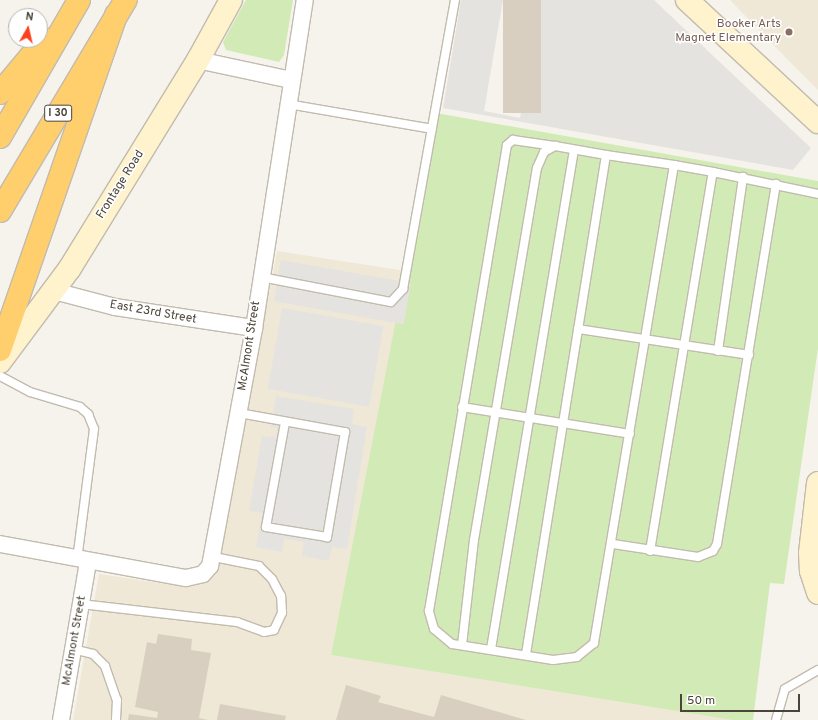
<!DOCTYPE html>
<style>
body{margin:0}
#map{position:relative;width:818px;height:720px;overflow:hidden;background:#f6f3ec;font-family:Overpass,sans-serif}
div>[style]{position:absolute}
.education>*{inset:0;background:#efe8d6}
.green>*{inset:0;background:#d2eab5}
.parking>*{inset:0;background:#e5e3e0;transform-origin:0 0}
.building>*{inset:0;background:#d8cfc1;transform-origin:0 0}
.roads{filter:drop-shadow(1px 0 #c2bbae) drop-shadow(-1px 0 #c2bbae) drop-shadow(0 1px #c2bbae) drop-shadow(0 -1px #c2bbae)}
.lane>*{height:8px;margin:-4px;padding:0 4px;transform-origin:4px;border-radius:4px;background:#fff}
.street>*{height:16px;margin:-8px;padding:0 8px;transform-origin:8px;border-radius:8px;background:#fff}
.secondary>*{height:22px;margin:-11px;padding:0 11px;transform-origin:11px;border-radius:11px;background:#fff3cd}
.highway>*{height:22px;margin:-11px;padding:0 11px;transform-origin:11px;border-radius:11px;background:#ffcf6e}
.dots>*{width:11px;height:11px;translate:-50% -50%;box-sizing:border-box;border:2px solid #fff;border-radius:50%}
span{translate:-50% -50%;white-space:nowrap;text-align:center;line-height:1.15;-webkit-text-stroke:3px #fff;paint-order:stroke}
.shield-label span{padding:1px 3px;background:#fff;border:1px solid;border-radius:3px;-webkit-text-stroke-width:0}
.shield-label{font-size:11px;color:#4b4439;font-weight:700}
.education-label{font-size:12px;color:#785e54}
.right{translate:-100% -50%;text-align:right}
.street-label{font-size:12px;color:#4b4439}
.north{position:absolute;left:8px;top:8px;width:40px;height:40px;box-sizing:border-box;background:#fff;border:1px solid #b7b4b0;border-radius:50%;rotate:8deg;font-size:11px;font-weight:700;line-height:16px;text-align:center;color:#4b4439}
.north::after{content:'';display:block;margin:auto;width:14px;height:18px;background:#fc3f1d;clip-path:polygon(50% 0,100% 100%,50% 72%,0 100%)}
.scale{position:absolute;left:680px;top:694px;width:120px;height:18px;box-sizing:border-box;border:2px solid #4b4439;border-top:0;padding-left:5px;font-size:12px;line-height:14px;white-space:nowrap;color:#4b4439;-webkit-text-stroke:3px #fff;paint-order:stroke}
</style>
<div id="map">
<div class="education">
<i style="clip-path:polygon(730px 0,818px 0,818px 90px,791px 63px)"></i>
<i style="clip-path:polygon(277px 251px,406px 271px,331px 655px,732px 720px,73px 720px,99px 574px,186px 587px,202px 583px,216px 574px)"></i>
</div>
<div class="green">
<i style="clip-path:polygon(246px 0,293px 0,284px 55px,279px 62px,226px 50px,223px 42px)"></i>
<i style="clip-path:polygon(436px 113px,818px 181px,818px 348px,784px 584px,770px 583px,753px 720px,732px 720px,331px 655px)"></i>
</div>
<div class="parking">
<i style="clip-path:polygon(461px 0,503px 0,484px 111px,520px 118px,541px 0,654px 0,811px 148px,793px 170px,443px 108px)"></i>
<i style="left:281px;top:260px;width:132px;height:42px;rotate:10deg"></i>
<i style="left:282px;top:308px;width:103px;height:82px;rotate:10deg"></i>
<i style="clip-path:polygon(276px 396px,354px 409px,352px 424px,367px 427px,347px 549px,332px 547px,329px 561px,302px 556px,304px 542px,284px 539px,282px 552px,256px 547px,262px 513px,249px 511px,262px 436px,276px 437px,277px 428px,271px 427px)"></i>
</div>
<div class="building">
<i style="left:503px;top:0;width:38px;height:113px"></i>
<i style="clip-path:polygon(158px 634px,192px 639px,191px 650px,211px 653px,199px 718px,208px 720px,128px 720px,129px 714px,157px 718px,158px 712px,135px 707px,147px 642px,156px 644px)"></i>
<i style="clip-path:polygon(346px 685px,381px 696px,378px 702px,434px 717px,441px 695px,526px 720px,336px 720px)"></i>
<i style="clip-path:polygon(220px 704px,286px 716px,285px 720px,217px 720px)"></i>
</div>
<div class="roads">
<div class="lane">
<i style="left:288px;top:104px;width:146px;rotate:9.8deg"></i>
<i style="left:674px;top:165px;width:485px;rotate:99.5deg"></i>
<i style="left:594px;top:643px;width:22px;rotate:141deg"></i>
<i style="left:577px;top:657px;width:24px;rotate:173deg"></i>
<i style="left:553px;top:660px;width:102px;rotate:-171deg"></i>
<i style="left:452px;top:644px;width:23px;rotate:-140deg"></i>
<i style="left:434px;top:629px;width:19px;rotate:-106deg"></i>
<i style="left:429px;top:611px;width:472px;rotate:-80.5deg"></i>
<i style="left:507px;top:145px;width:8px;rotate:-40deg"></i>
<i style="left:513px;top:140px;width:42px;rotate:8.1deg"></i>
<i style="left:555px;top:146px;width:52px;rotate:10deg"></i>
<i style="left:606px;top:155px;width:69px;rotate:8.4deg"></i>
<i style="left:674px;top:165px;width:40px;rotate:10deg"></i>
<i style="left:713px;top:172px;width:107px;rotate:11.8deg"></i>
<i style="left:261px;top:277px;width:132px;rotate:10.9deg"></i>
<i style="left:391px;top:302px;width:18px;rotate:-47deg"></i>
<i style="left:403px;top:289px;width:294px;rotate:-79.8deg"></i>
<i style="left:578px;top:329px;width:173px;rotate:8.6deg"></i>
<i style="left:718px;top:351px;width:176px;rotate:-81.8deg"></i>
<i style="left:0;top:376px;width:34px;rotate:28deg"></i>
<i style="left:30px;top:392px;width:52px;rotate:16.7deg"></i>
<i style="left:80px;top:407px;width:11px;rotate:41deg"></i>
<i style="left:88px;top:414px;width:16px;rotate:68deg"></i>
<i style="left:94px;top:429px;width:132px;rotate:97.4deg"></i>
<i style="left:462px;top:407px;width:170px;rotate:9.1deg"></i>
<i style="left:239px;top:413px;width:108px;rotate:10.2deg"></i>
<i style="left:345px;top:432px;width:107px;rotate:99.7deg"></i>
<i style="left:327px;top:537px;width:62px;rotate:-170.7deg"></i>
<i style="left:266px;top:527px;width:107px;rotate:-79.7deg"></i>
<i style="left:613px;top:544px;width:86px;rotate:8.7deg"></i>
<i style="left:698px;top:557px;width:16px;rotate:-22deg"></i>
<i style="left:713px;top:551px;width:8px;rotate:-60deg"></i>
<i style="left:717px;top:544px;width:365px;rotate:-80.7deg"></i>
<i style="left:650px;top:551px;width:384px;rotate:-80.6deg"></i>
<i style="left:81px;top:604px;width:157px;rotate:6.6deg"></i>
<i style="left:237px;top:622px;width:29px;rotate:20deg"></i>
<i style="left:264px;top:632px;width:10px;rotate:-11deg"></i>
<i style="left:274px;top:630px;width:19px;rotate:-65deg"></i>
<i style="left:282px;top:613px;width:17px;rotate:-93deg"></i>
<i style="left:281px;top:596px;width:19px;rotate:-118deg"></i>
<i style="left:272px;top:579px;width:18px;rotate:-135deg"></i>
<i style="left:259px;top:566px;width:46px;rotate:-168.7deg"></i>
<i style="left:462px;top:645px;width:106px;rotate:-83.5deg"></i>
<i style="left:474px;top:540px;width:377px;rotate:-80.4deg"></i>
<i style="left:537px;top:168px;width:17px;rotate:-66deg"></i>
<i style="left:544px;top:152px;width:13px;rotate:-29deg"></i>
<i style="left:73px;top:649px;width:21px;rotate:14deg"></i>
<i style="left:93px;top:654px;width:17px;rotate:45deg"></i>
<i style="left:105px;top:666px;width:36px;rotate:71deg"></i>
<i style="left:117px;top:700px;width:20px;rotate:93deg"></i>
<i style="left:491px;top:649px;width:506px;rotate:-80.56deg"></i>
<i style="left:526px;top:654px;width:505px;rotate:-80.89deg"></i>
<i style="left:776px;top:720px;width:32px;rotate:-74deg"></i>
<i style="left:785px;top:689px;width:38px;rotate:-30deg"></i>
</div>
<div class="street">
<i style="left:198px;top:60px;width:95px;rotate:12.1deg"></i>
<i style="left:54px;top:291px;width:63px;rotate:14.7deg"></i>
<i style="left:115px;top:307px;width:141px;rotate:8.6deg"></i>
<i style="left:0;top:544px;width:189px;rotate:10.4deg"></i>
<i style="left:186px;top:578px;width:17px;rotate:-13deg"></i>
<i style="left:203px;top:574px;width:11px;rotate:-49deg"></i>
<i style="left:210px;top:566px;width:242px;rotate:-79.5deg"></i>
<i style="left:254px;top:328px;width:332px;rotate:-81.2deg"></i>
<i style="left:61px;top:720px;width:160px;rotate:-80.3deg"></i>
</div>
<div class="secondary">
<i style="left:687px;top:0;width:179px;rotate:43deg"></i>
<i style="left:0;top:362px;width:117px;rotate:-53.3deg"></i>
<i style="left:70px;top:268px;width:244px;rotate:-58.4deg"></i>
<i style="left:198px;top:60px;width:68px;rotate:-61.2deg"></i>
<i style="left:818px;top:483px;width:70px;rotate:96.5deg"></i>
<i style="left:810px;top:553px;width:18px;rotate:87deg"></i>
<i style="left:811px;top:571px;width:23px;rotate:72deg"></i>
</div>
<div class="highway">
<i style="left:0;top:93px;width:70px;rotate:-50.2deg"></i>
<i style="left:0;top:137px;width:158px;rotate:-60deg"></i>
<i style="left:0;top:211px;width:246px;rotate:-59.2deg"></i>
<i style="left:0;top:350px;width:355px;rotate:-70.9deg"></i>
</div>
</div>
<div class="dots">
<i style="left:789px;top:32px;background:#8d6e63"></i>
</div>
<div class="shield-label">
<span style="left:58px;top:113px">I 30</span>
</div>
<div class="education-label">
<span class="right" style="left:781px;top:32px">Booker Arts<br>Magnet Elementary</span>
</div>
<div class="street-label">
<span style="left:121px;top:185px;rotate:-58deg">Frontage Road</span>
<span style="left:153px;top:313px;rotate:10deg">East 23rd Street</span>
<span style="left:250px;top:346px;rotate:-81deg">McAlmont Street</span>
<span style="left:75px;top:641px;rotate:-80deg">McAlmont Street</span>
</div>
<div class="north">N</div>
<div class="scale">50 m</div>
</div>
